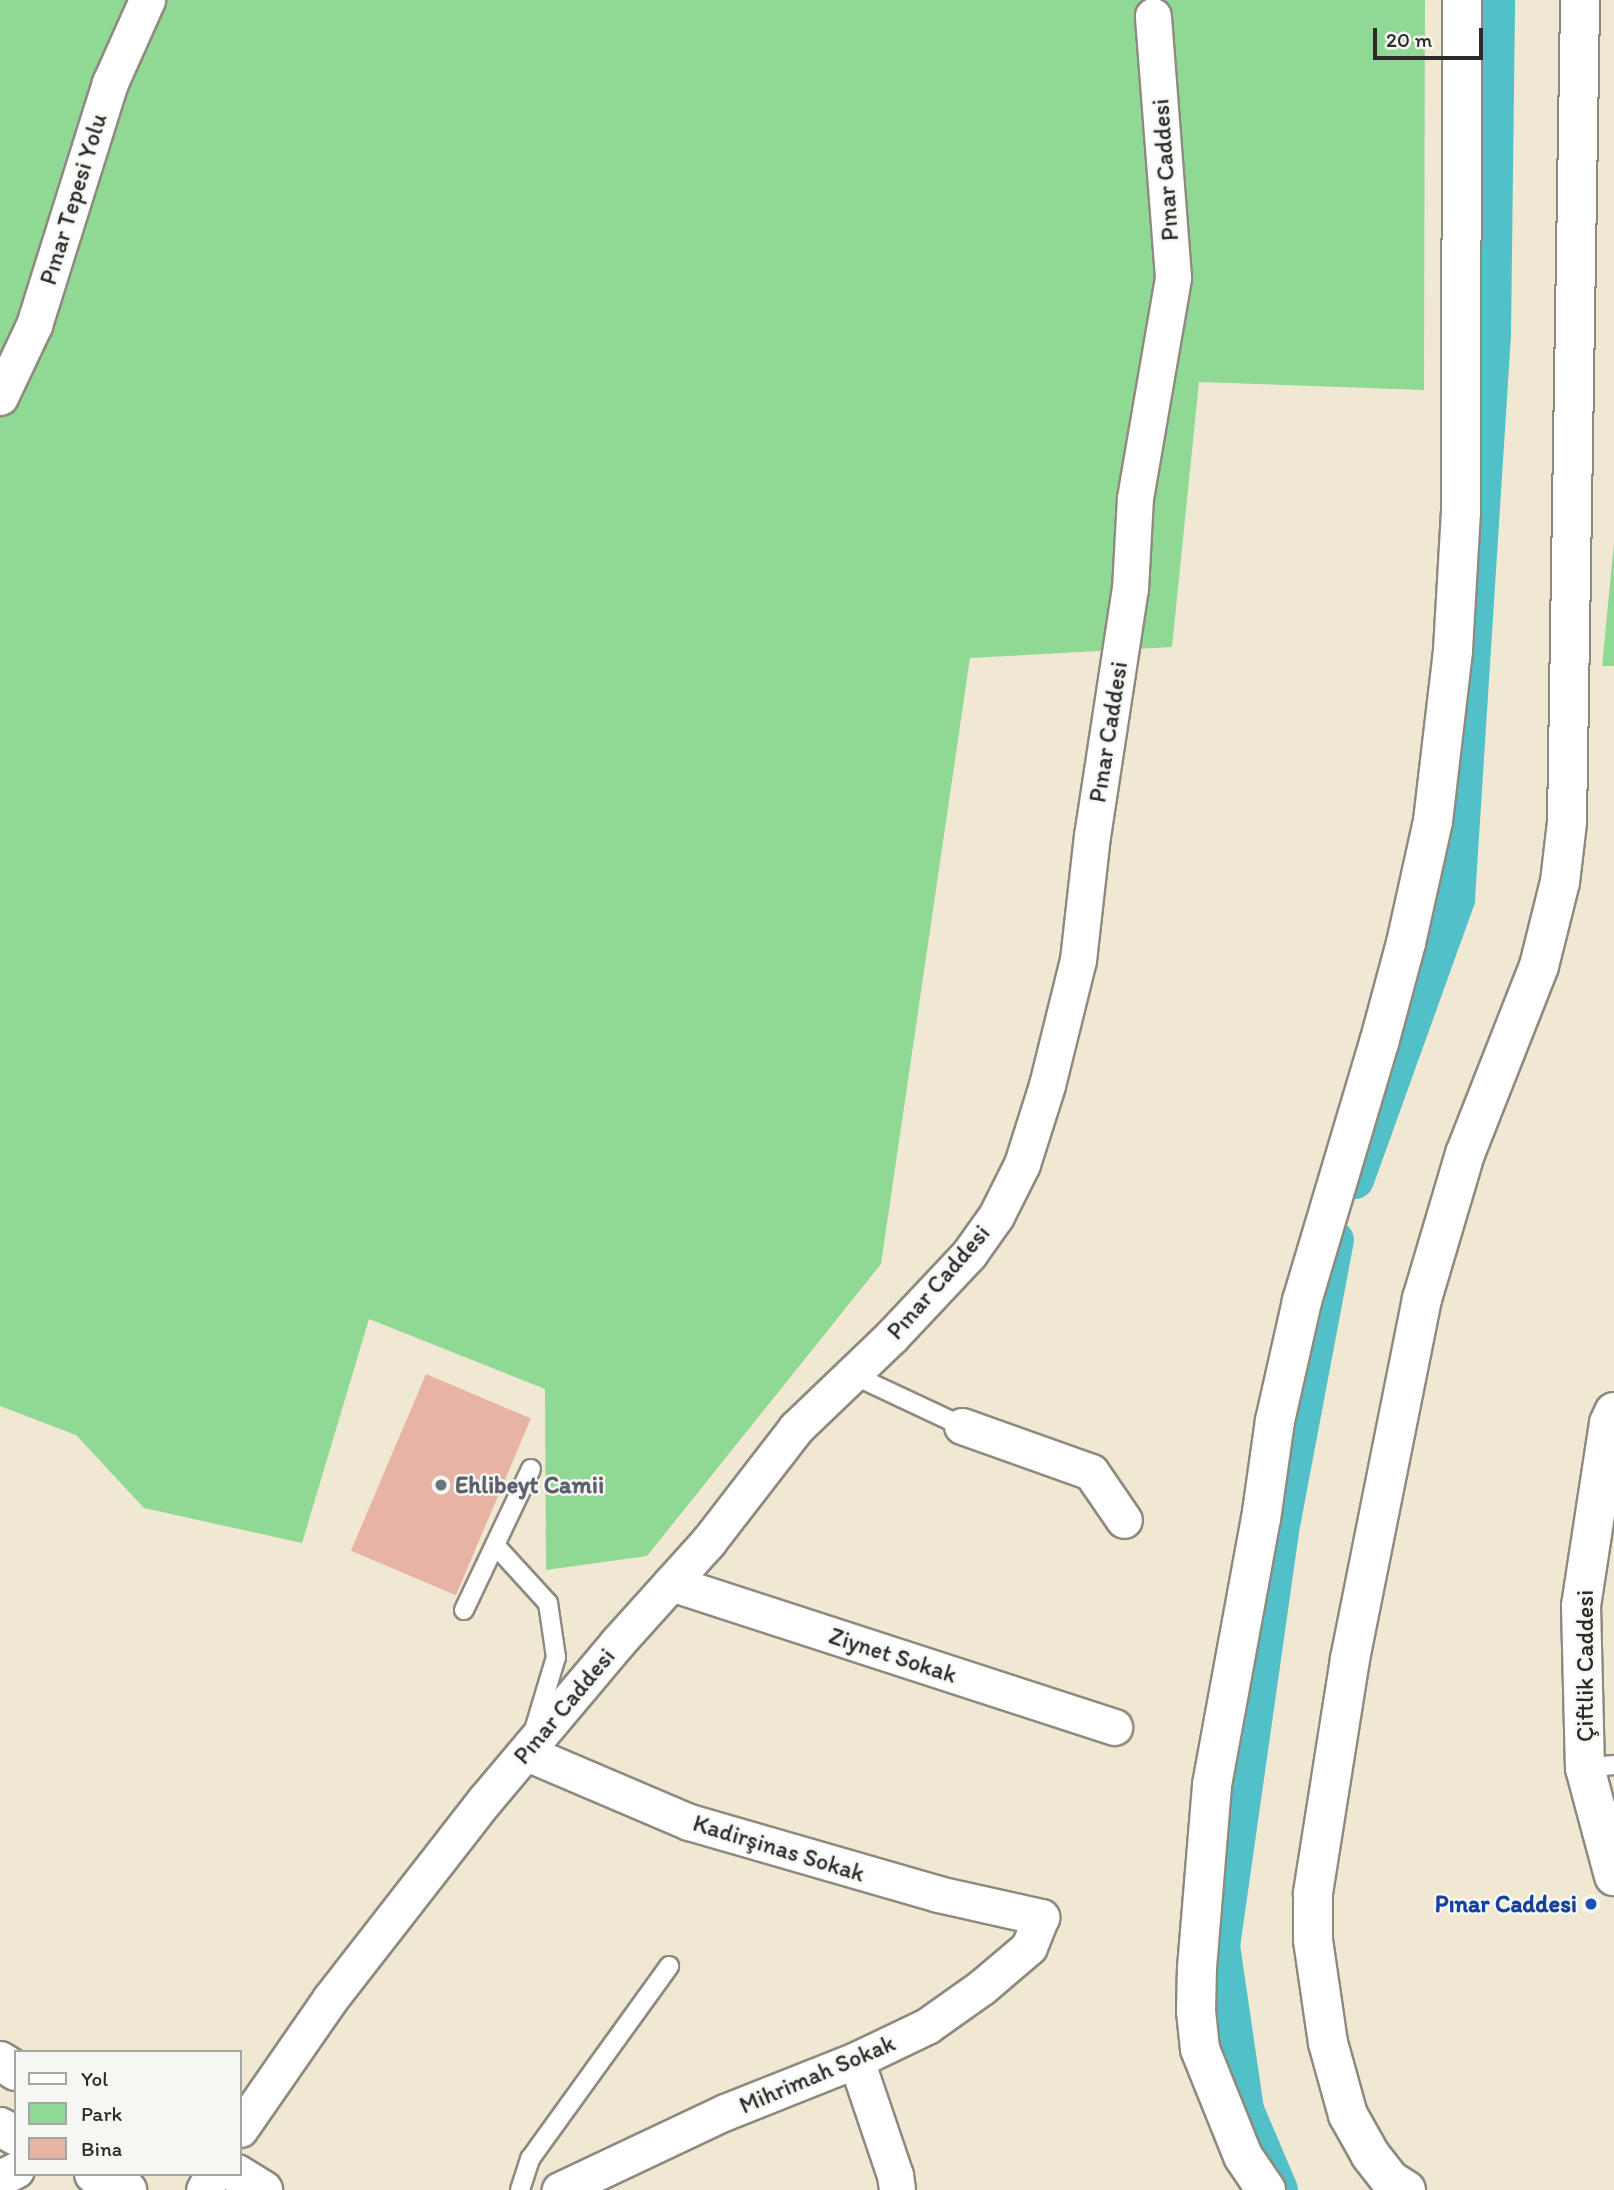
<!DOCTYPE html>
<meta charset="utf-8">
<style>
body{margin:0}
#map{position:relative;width:1614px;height:2190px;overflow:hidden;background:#f0e8d3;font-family:Itim,sans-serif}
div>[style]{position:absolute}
.green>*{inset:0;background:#90d994}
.canal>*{height:38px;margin:-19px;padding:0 19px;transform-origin:19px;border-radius:19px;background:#52c0c8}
.building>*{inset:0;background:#e6b3a5;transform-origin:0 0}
.roads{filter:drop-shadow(2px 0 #8e8a7f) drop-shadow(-2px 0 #8e8a7f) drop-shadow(0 2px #8e8a7f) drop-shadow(0 -2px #8e8a7f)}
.service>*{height:18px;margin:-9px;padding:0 9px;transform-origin:9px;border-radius:9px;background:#fff}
.minor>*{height:35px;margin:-17.5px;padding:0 17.5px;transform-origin:17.5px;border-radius:17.5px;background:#fff}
.tertiary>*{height:38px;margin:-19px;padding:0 19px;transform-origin:19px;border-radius:19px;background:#fff}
.dots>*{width:19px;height:19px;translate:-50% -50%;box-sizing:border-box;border:4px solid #f6f6f2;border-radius:50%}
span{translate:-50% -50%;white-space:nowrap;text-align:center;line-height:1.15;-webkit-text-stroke:5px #f6f6f2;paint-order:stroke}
.street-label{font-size:24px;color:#2b2b2b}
.worship-label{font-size:24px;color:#5b616d;font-weight:700}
.left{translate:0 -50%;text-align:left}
.transit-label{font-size:24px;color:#164399;font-weight:700}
.right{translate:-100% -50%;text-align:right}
.legend{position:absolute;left:14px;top:2050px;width:228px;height:126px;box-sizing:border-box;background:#f6f6f2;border:2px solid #a5a5a2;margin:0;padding:9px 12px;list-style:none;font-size:21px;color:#2b2b2b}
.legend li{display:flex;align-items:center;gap:14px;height:35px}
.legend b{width:35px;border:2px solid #a5a5a2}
.scale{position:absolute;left:1373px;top:28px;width:110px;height:32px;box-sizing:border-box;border:4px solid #2b2b2b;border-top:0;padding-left:9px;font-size:21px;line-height:24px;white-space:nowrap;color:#2b2b2b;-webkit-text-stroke:5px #f6f6f2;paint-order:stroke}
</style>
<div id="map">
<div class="green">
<i style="clip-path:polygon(0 0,1425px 0,1424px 390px,1199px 382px,1172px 647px,970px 658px,881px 1264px,647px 1556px,546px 1570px,545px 1389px,369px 1319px,302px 1543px,144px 1508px,76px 1435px,0 1406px)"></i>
<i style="clip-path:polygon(1614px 543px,1614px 666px,1602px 666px)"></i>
</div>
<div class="canal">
<i style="left:1355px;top:1180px;width:299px;rotate:-70.2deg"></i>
<i style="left:1456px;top:899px;width:566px;rotate:-86.35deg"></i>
<i style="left:1492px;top:334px;width:334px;rotate:-89.3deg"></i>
<i style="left:1279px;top:2190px;width:87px;rotate:-113deg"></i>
<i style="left:1245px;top:2110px;width:166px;rotate:-98.3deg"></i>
<i style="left:1221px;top:1946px;width:430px;rotate:-81.9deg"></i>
<i style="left:1282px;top:1520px;width:285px;rotate:-79.3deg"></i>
</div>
<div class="building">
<i style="left:426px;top:1374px;width:114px;height:192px;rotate:23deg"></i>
</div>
<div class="roads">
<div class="service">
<i style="left:851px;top:1374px;width:123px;rotate:25.1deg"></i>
<i style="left:495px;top:1545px;width:79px;rotate:47.6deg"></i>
<i style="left:548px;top:1603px;width:55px;rotate:81.6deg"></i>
<i style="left:556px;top:1657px;width:73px;rotate:106.7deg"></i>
<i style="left:464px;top:1610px;width:156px;rotate:-64.6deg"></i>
<i style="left:1585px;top:1768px;width:29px;rotate:-6deg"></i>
<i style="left:520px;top:2190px;width:33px;rotate:-72deg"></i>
<i style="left:530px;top:2159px;width:238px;rotate:-54.2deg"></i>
</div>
<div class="minor">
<i style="left:0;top:397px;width:80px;rotate:-64.7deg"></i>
<i style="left:34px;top:325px;width:254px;rotate:-72.6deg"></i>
<i style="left:110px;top:83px;width:91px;rotate:-66deg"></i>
<i style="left:962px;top:1426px;width:137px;rotate:19.6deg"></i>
<i style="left:1091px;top:1472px;width:58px;rotate:55.5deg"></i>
<i style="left:671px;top:1583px;width:466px;rotate:18deg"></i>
<i style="left:527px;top:1753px;width:176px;rotate:23.1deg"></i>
<i style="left:689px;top:1822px;width:259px;rotate:16.1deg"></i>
<i style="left:938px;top:1894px;width:106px;rotate:12.6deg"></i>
<i style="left:1041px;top:1917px;width:32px;rotate:112deg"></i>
<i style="left:1029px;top:1947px;width:62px;rotate:139.6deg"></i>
<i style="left:982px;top:1987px;width:67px;rotate:144.7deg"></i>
<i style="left:927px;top:2026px;width:79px;rotate:154.4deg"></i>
<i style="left:856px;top:2060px;width:141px;rotate:158.3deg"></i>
<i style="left:725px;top:2112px;width:183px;rotate:154.7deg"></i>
<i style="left:856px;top:2060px;width:121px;rotate:71.3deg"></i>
<i style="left:895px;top:2175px;width:15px;rotate:82deg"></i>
<i style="left:240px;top:2129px;width:158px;rotate:-55.3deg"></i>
<i style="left:330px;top:1999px;width:252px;rotate:-52.1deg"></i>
<i style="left:485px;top:1800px;width:205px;rotate:-49.9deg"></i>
<i style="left:617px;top:1643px;width:136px;rotate:-48deg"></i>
<i style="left:708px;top:1542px;width:144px;rotate:-52.3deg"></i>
<i style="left:796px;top:1428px;width:132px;rotate:-43.8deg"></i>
<i style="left:891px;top:1337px;width:114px;rotate:-46.8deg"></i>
<i style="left:969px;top:1254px;width:47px;rotate:-54.6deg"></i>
<i style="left:996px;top:1216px;width:58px;rotate:-63.4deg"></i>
<i style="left:1022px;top:1164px;width:83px;rotate:-72.4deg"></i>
<i style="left:1047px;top:1085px;width:129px;rotate:-76.1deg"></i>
<i style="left:1078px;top:960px;width:125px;rotate:-83.6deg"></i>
<i style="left:1092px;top:836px;width:250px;rotate:-81.3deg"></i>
<i style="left:1130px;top:589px;width:91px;rotate:-86.9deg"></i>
<i style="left:1135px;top:498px;width:224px;rotate:-80.2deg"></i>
<i style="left:1173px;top:277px;width:262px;rotate:-94.4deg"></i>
<i style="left:0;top:2178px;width:18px;rotate:-27deg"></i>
<i style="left:204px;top:2190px;width:18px;rotate:-61deg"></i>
</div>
<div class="tertiary">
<i style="left:1614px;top:1412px;width:12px;rotate:114deg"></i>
<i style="left:1609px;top:1423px;width:185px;rotate:98.7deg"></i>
<i style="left:1581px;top:1606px;width:162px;rotate:88.6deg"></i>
<i style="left:1585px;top:1768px;width:112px;rotate:75deg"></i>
<i style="left:0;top:2061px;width:19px;rotate:32deg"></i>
<i style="left:0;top:2127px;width:18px;rotate:29deg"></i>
<i style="left:94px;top:2174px;width:37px;rotate:26deg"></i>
<i style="left:237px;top:2174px;width:31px;rotate:32deg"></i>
<i style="left:1266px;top:2190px;width:41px;rotate:-124.1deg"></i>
<i style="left:1243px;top:2156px;width:115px;rotate:-111.9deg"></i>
<i style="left:1200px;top:2049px;width:38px;rotate:-96deg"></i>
<i style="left:1196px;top:2011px;width:43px;rotate:-88.7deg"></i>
<i style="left:1197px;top:1968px;width:184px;rotate:-85.3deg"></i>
<i style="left:1212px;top:1785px;width:270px;rotate:-79.6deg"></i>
<i style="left:1261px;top:1519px;width:99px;rotate:-81.9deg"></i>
<i style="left:1275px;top:1421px;width:123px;rotate:-77.3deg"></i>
<i style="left:1302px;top:1301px;width:269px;rotate:-73.4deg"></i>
<i style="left:1379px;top:1043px;width:104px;rotate:-74.9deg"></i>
<i style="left:1406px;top:943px;width:125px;rotate:-77.5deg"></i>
<i style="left:1433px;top:821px;width:172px;rotate:-83.3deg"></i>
<i style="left:1453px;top:650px;width:138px;rotate:-86.7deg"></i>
<i style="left:1461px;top:512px;width:512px;rotate:-89.89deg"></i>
<i style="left:1406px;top:2190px;width:19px;rotate:-148deg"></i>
<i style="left:1390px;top:2180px;width:33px;rotate:-128deg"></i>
<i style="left:1370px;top:2154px;width:45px;rotate:-119.4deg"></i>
<i style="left:1348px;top:2115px;width:75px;rotate:-105.5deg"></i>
<i style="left:1328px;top:2043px;width:104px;rotate:-98.3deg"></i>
<i style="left:1313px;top:1940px;width:47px;rotate:-90deg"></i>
<i style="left:1313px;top:1893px;width:237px;rotate:-81deg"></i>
<i style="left:1350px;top:1659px;width:367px;rotate:-78.7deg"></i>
<i style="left:1422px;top:1299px;width:151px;rotate:-73.5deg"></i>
<i style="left:1465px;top:1154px;width:202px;rotate:-68.5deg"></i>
<i style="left:1539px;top:966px;width:87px;rotate:-76deg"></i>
<i style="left:1560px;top:882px;width:60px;rotate:-83.3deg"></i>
<i style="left:1567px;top:822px;width:822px;rotate:-89.09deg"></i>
</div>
</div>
<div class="dots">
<i style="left:441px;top:1485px;background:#6b7280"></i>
<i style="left:1591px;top:1904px;background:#1a4fb4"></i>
</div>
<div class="street-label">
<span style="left:1165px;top:170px;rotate:-94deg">Pınar Caddesi</span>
<span style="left:73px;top:199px;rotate:-73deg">Pınar Tepesi Yolu</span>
<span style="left:1108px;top:732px;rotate:-81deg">Pınar Caddesi</span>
<span style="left:938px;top:1282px;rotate:-49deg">Pınar Caddesi</span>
<span style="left:893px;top:1655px;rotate:18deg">Ziynet Sokak</span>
<span style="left:1585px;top:1666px;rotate:-90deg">Çiftlik Caddesi</span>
<span style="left:564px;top:1706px;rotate:-50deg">Pınar Caddesi</span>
<span style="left:779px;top:1848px;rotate:17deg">Kadirşinas Sokak</span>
<span style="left:817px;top:2074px;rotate:-23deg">Mihrimah Sokak</span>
</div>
<div class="worship-label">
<span class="left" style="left:455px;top:1485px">Ehlibeyt Camii</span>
</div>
<div class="transit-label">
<span class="right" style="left:1577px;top:1904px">Pınar Caddesi</span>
</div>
<ul class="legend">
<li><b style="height:9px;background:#fff"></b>Yol</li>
<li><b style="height:19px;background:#90d994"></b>Park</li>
<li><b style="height:19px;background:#e6b3a5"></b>Bina</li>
</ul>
<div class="scale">20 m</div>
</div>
